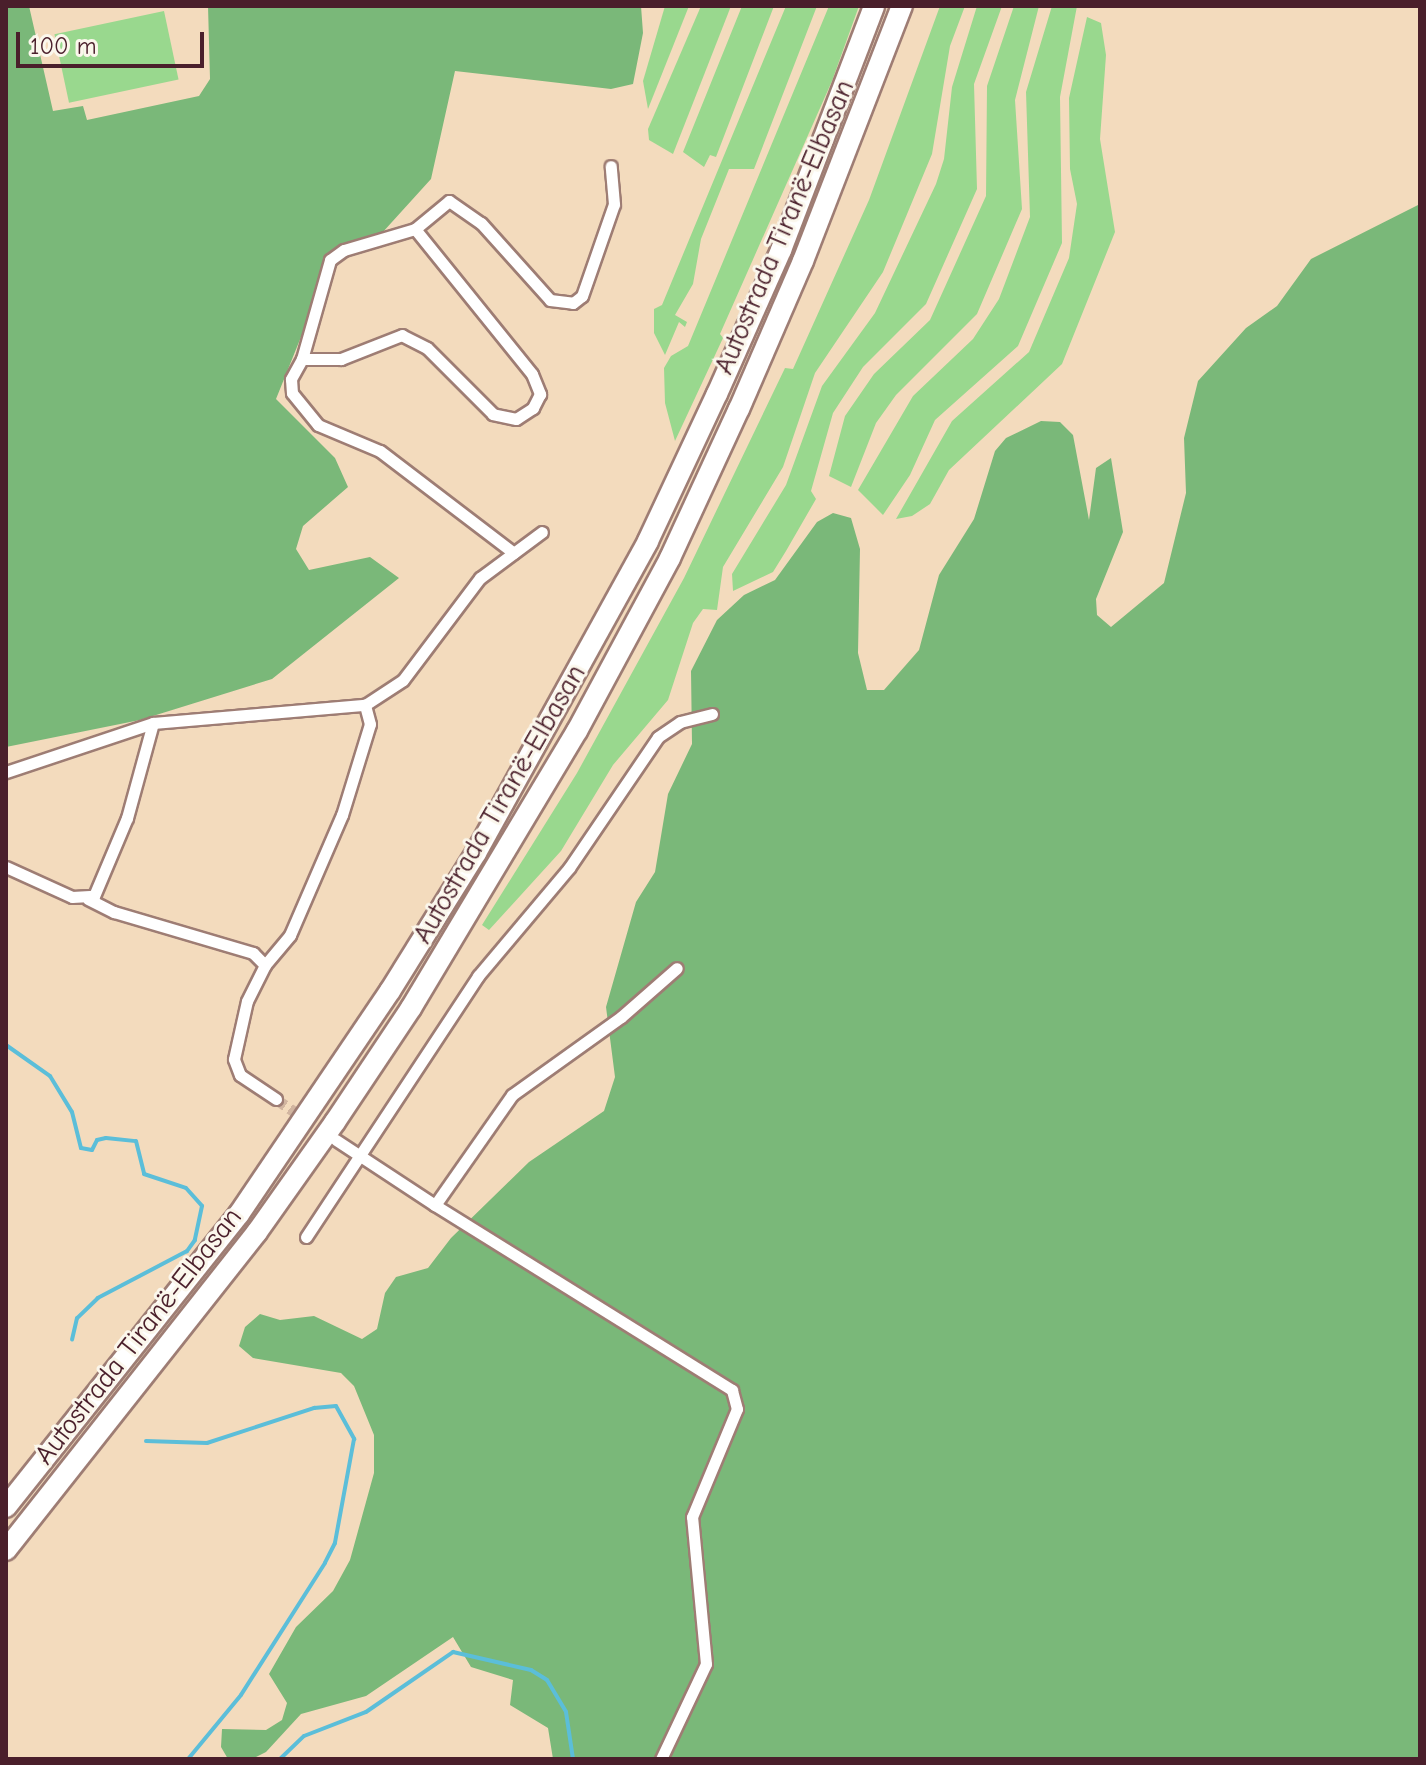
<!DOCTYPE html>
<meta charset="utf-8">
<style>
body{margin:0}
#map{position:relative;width:1426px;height:1765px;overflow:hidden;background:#f3dbbd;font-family:"Comic Neue",sans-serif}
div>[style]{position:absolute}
.green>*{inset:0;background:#99d88e;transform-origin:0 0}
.forest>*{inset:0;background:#7ab879}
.stream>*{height:4px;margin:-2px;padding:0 2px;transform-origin:2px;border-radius:2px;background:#5bbed9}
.minor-tunnel>*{height:11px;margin-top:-5.5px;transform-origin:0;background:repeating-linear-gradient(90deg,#d1b5a0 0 11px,transparent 0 16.5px)}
.roads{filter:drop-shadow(2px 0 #9e7d74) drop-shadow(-2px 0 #9e7d74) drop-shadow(0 2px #9e7d74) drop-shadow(0 -2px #9e7d74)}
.minor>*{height:11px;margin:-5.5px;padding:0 5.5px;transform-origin:5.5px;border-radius:5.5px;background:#fff}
.motorway>*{height:20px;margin:-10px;padding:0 10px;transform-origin:10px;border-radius:10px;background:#fff}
span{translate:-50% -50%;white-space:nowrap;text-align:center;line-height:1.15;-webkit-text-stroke:6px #fbf7ec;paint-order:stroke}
.street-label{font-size:28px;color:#4a1f2b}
.frame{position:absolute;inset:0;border:8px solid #4a1f2b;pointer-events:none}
.scale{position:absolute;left:16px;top:32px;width:188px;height:36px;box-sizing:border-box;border:4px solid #4a1f2b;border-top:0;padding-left:10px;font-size:24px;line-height:28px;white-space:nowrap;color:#4a1f2b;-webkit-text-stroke:6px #fbf7ec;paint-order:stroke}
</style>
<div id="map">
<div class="green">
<i style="clip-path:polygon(665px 6px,689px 6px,648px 109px,643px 81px)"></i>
<i style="clip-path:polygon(701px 6px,731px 6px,673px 154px,649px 140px,648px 129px)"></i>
<i style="clip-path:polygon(742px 6px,774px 6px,716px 157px,710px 155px,704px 167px,683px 152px)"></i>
<i style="clip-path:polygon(786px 6px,817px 6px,754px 169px,729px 169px,701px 239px,693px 284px,675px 315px,687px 322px,685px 327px,679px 322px,665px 355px,654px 333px,654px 309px,662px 305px)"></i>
<i style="clip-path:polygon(829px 6px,859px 6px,832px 81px,720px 334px,723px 338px,675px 441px,665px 403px,664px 368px,671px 356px,688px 346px)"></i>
<i style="clip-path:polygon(940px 6px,965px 6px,950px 46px,932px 154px,883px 272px,815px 373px,783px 467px,723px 567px,717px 610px,703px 609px,693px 623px,668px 700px,613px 765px,561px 851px,489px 930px,482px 925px,577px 773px,684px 578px,785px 368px,793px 369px,869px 200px)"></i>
<i style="clip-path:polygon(977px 6px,1002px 6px,974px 84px,977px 189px,926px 304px,863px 367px,833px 413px,811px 491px,816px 499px,786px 551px,773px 572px,733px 591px,732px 574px,786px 485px,822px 386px,875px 313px,936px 184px,944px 159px,952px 87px)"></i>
<i style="clip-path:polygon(1014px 6px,1039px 6px,1015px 100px,1022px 209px,977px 314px,896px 395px,876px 423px,851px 487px,829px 476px,845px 416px,874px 374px,930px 320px,986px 196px,987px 86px)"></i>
<i style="clip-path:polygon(1052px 6px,1077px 6px,1060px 97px,1062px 243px,1018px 346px,935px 420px,910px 475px,883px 515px,858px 490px,913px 396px,973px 339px,999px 299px,1030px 217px,1026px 92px)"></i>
<i style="left:164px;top:11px;width:70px;height:112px;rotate:78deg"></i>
<i style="clip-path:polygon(1087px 17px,1101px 23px,1106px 55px,1100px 139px,1115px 232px,1062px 364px,949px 470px,930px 504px,912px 516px,896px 519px,952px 421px,1029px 352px,1069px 258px,1077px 204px,1070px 169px,1069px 98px)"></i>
</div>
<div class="forest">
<i style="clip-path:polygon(6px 6px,29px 6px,53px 111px,83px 106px,87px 120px,199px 96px,210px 79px,208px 6px,641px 6px,643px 33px,633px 84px,611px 89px,455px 71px,431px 179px,382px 233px,330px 265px,276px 399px,335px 458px,348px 487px,303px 526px,296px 549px,309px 570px,370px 557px,399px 578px,272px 679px,140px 720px,6px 747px)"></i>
<i style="clip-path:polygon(1420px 204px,1420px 1759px,553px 1759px,548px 1728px,510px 1705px,513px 1680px,471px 1667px,453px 1637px,366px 1696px,301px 1714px,266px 1752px,252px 1759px,228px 1759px,221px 1747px,222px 1729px,266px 1730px,282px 1720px,287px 1703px,269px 1674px,296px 1627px,333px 1591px,350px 1560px,374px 1473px,374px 1435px,354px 1386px,341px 1373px,253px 1358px,239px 1346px,245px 1327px,260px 1314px,280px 1320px,314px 1316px,362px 1339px,377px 1329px,385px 1293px,396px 1277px,428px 1268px,451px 1238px,529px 1162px,604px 1111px,615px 1077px,606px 1007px,636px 902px,655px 872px,668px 794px,692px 744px,691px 671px,717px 620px,744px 595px,775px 580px,817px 522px,833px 513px,851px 518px,860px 549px,858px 653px,867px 690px,884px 690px,919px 650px,939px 575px,974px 519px,995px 451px,1006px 438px,1041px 421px,1060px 422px,1073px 435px,1089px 520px,1096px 468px,1111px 458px,1123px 532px,1096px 599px,1097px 615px,1111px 627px,1164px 583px,1186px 493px,1184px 438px,1198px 381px,1246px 328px,1277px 306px,1311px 259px)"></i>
</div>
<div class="stream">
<i style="left:6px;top:1045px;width:54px;rotate:35.2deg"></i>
<i style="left:50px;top:1076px;width:42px;rotate:58.6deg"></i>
<i style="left:72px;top:1112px;width:37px;rotate:76deg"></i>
<i style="left:81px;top:1148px;width:11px;rotate:10deg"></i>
<i style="left:92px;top:1150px;width:11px;rotate:-63deg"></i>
<i style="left:97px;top:1140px;width:9px;rotate:-13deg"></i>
<i style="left:106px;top:1138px;width:30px;rotate:6deg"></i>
<i style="left:136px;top:1141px;width:34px;rotate:76deg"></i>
<i style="left:144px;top:1174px;width:44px;rotate:18.4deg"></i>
<i style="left:186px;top:1188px;width:24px;rotate:48deg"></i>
<i style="left:202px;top:1206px;width:35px;rotate:102deg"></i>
<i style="left:195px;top:1240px;width:14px;rotate:126deg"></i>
<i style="left:187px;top:1251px;width:101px;rotate:152.2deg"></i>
<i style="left:98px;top:1298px;width:29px;rotate:136deg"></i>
<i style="left:77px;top:1318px;width:22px;rotate:103deg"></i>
<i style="left:146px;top:1441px;width:61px;rotate:1.9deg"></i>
<i style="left:207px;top:1443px;width:113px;rotate:-18.1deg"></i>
<i style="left:314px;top:1408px;width:22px;rotate:-5deg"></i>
<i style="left:336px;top:1406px;width:38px;rotate:61deg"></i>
<i style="left:354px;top:1439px;width:106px;rotate:100.4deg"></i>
<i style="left:335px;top:1543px;width:22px;rotate:117deg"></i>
<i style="left:325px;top:1563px;width:156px;rotate:122.5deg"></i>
<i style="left:241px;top:1695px;width:83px;rotate:129.6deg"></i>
<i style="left:280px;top:1759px;width:33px;rotate:-44deg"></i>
<i style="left:304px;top:1736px;width:66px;rotate:-21.2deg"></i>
<i style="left:366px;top:1712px;width:106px;rotate:-34.6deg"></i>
<i style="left:453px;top:1652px;width:80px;rotate:13deg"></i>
<i style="left:531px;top:1670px;width:19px;rotate:32deg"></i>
<i style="left:547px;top:1680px;width:37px;rotate:59deg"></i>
<i style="left:566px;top:1712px;width:48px;rotate:81.5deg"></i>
</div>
<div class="minor-tunnel">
<i style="left:276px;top:1099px;width:64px;rotate:34.2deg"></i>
</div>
<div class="roads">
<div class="minor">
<i style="left:415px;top:229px;width:186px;rotate:51.1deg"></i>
<i style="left:532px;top:374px;width:22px;rotate:68deg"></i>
<i style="left:540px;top:394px;width:16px;rotate:117deg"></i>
<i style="left:533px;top:408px;width:20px;rotate:147deg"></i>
<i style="left:516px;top:419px;width:24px;rotate:-168deg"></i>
<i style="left:493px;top:414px;width:93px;rotate:-135deg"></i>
<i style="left:427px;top:348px;width:28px;rotate:-153deg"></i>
<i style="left:402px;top:335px;width:66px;rotate:158.5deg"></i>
<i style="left:341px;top:359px;width:39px;rotate:180deg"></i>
<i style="left:302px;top:359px;width:23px;rotate:119deg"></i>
<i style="left:291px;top:379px;width:14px;rotate:86deg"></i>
<i style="left:292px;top:393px;width:41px;rotate:50.9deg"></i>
<i style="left:318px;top:425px;width:67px;rotate:22.8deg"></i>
<i style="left:380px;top:451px;width:168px;rotate:37.3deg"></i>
<i style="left:302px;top:359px;width:103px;rotate:-74.2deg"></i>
<i style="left:330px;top:260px;width:17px;rotate:-36deg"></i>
<i style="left:344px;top:250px;width:74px;rotate:-16.5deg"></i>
<i style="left:415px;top:229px;width:44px;rotate:-39.5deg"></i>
<i style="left:449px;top:201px;width:39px;rotate:35deg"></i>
<i style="left:481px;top:223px;width:103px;rotate:48.1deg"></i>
<i style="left:550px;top:300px;width:23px;rotate:7deg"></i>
<i style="left:573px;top:303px;width:11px;rotate:-38deg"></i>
<i style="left:582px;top:296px;width:97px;rotate:-70.8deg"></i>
<i style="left:614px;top:204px;width:38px;rotate:-95deg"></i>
<i style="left:6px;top:772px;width:155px;rotate:-18.4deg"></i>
<i style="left:153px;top:723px;width:213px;rotate:-4.9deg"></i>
<i style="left:365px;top:705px;width:45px;rotate:-33.3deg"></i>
<i style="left:403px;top:680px;width:128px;rotate:-53deg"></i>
<i style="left:480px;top:578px;width:77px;rotate:-36.6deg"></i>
<i style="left:6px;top:867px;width:72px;rotate:24.4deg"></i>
<i style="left:72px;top:897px;width:22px;rotate:-3deg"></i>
<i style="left:94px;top:896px;width:85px;rotate:-67.1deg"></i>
<i style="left:127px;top:818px;width:98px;rotate:-74.7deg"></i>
<i style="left:88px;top:899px;width:29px;rotate:27deg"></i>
<i style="left:114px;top:912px;width:145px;rotate:16.4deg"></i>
<i style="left:253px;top:953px;width:17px;rotate:45deg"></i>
<i style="left:276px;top:1099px;width:43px;rotate:-146.3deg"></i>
<i style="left:240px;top:1075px;width:17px;rotate:-111deg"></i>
<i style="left:234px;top:1059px;width:59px;rotate:-77.4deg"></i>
<i style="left:247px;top:1001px;width:40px;rotate:-63.4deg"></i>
<i style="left:265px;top:965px;width:39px;rotate:-50deg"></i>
<i style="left:290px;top:935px;width:131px;rotate:-66.6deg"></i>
<i style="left:342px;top:815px;width:95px;rotate:-72.9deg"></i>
<i style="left:370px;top:724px;width:20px;rotate:-105deg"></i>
<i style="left:336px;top:1140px;width:118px;rotate:33.3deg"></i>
<i style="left:306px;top:1237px;width:313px;rotate:-56.6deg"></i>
<i style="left:478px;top:976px;width:141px;rotate:-49.9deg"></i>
<i style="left:569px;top:868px;width:158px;rotate:-55.8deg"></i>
<i style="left:658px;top:737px;width:27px;rotate:-34deg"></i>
<i style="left:680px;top:722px;width:33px;rotate:-14deg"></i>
<i style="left:661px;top:1759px;width:105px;rotate:-64.7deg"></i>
<i style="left:706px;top:1664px;width:148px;rotate:-95.4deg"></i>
<i style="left:692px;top:1517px;width:117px;rotate:-67.4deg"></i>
<i style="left:737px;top:1409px;width:20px;rotate:-105deg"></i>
<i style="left:732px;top:1390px;width:350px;rotate:-148.1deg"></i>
<i style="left:435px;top:1205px;width:134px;rotate:-55deg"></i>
<i style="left:512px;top:1095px;width:134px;rotate:-35.6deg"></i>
<i style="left:621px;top:1017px;width:74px;rotate:-41.2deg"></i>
</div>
<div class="motorway">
<i style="left:6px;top:1507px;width:374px;rotate:-51.5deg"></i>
<i style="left:239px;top:1214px;width:269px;rotate:-55.9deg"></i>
<i style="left:390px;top:991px;width:163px;rotate:-58.1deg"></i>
<i style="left:476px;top:853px;width:356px;rotate:-61.1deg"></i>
<i style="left:648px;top:541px;width:162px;rotate:-64.9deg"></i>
<i style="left:717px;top:394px;width:158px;rotate:-66deg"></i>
<i style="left:781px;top:250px;width:261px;rotate:-69.1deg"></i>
<i style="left:6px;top:1550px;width:405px;rotate:-51.7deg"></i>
<i style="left:257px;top:1232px;width:135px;rotate:-54.7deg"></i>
<i style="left:335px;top:1122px;width:137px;rotate:-56.3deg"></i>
<i style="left:411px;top:1008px;width:323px;rotate:-59.1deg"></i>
<i style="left:577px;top:731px;width:196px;rotate:-61.7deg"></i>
<i style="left:670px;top:558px;width:164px;rotate:-65.2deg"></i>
<i style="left:739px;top:409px;width:161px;rotate:-66.6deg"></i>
<i style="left:803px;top:261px;width:274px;rotate:-68.8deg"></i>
</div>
</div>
<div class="street-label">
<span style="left:784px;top:227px;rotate:-67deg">Autostrada Tiranë-Elbasan</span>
<span style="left:499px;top:804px;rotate:-60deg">Autostrada Tiranë-Elbasan</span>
<span style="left:138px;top:1336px;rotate:-52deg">Autostrada Tiranë-Elbasan</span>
</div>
<div class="frame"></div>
<div class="scale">100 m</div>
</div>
